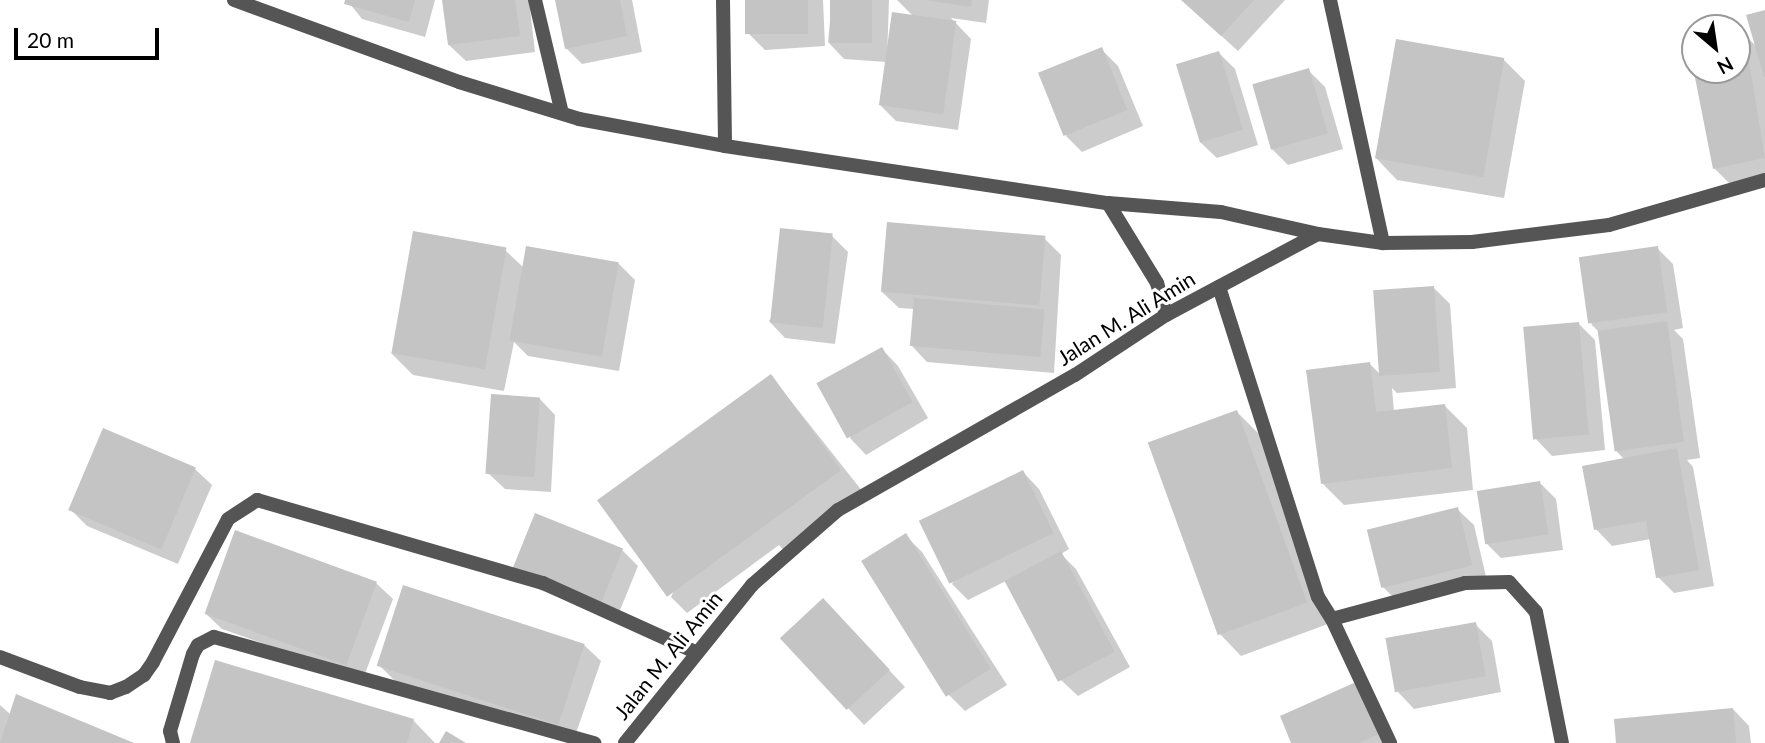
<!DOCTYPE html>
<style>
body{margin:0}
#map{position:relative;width:1765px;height:743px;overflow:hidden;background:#fff;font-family:Lato,sans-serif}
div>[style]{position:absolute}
.shadow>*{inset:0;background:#0003}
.building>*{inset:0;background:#c4c4c4;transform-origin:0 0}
.minor>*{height:14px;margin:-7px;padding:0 7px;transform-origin:7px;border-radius:7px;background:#555}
span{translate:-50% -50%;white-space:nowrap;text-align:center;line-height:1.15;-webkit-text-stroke:6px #fff;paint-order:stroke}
.street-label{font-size:21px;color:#000}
.north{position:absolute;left:1681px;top:14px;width:70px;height:70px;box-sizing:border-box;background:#fff;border:2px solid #999;border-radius:50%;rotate:151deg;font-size:19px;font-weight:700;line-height:28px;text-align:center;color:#000}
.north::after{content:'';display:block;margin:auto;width:24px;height:32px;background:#000;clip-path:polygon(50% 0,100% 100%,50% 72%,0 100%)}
.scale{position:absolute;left:14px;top:28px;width:145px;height:32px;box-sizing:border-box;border:4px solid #000;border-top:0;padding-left:9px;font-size:21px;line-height:24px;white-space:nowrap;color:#000;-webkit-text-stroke:5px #fff;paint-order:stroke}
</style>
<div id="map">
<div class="shadow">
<i style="clip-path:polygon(347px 0,435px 0,425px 37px,362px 19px)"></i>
<i style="clip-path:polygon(444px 0,529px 0,535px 52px,466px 61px,449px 45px)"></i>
<i style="clip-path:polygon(557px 0,632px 0,642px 52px,582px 64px,566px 48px)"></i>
<i style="clip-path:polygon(747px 0,823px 0,825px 46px,765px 50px,748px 33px)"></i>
<i style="clip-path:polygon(832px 0,889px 0,887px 59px,914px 17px,897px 0,989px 0,986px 23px,951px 18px,971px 39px,958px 130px,896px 121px,880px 105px,886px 62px,844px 59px,828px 42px)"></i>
<i style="clip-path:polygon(1182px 0,1285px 0,1238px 51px)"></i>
<i style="clip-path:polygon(1765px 12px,1765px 177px,1730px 184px,1714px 168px,1695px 70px,1737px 70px,1737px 34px,1743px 33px,1757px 47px)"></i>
<i style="clip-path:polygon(1101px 49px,1118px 66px,1143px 126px,1082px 152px,1066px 136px)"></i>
<i style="clip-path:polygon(1219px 53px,1235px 69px,1258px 145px,1217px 158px,1200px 142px)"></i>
<i style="clip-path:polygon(1503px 59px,1525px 81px,1504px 198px,1397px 180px,1376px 158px)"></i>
<i style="clip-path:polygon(1308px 70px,1325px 87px,1343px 149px,1288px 165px,1272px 149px)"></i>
<i style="clip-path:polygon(832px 236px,848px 252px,835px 344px,785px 338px,769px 321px)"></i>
<i style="clip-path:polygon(1044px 238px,1061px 255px,1054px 373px,927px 362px,911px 345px,915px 309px,899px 308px,882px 292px)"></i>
<i style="clip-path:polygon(1657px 248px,1673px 264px,1683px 328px,1674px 330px,1683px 339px,1700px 458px,1687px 460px,1693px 467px,1714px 586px,1674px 593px,1658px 577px,1651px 539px,1612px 546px,1596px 529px,1625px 460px,1617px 452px,1600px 333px,1591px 324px)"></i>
<i style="clip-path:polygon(505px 250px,524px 268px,618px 263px,635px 280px,619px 371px,528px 356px,514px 342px,504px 391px,413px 375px,391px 353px)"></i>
<i style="clip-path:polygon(1434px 288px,1450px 304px,1456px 388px,1397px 393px,1392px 388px,1394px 412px,1445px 406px,1467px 428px,1473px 490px,1344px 505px,1323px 484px,1369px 363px,1380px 374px)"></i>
<i style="clip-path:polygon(1579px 324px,1595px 340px,1605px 450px,1552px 456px,1536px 439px)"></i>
<i style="clip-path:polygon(882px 349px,898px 366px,928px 418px,866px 455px,850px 438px)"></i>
<i style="clip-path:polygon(771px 376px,863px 492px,784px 551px,779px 545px,687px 613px,671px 597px)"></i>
<i style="clip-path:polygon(539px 398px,555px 415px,551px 492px,505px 489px,488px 473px)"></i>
<i style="clip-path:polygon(1237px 412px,1259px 434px,1328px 624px,1241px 656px,1220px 634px)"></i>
<i style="clip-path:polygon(195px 469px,212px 485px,178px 564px,87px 526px,71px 510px)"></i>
<i style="clip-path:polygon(1023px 472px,1039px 489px,1069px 549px,1061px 554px,1076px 569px,1130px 667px,1078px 696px,1061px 680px,1006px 581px,968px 600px,952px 584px)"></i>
<i style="clip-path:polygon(1540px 483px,1556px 499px,1563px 550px,1501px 558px,1485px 542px)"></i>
<i style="clip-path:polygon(1457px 509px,1474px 525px,1487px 581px,1399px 603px,1383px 587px)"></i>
<i style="clip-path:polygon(906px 536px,922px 552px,1007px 685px,965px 711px,949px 695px)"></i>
<i style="clip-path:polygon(622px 550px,638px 566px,616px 620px,530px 586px)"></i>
<i style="clip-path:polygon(376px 583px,393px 599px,363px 679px,222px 629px,205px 613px)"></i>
<i style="clip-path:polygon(839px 617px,905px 687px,864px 725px,782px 638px)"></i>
<i style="clip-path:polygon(1475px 624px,1492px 641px,1501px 692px,1414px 709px,1398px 692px)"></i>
<i style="clip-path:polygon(584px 645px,601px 661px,574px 739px,401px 687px,379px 665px)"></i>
<i style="clip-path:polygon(1356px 685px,1391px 743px,1293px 743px)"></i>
<i style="clip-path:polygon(0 705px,10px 714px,129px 743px,0 743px)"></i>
<i style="clip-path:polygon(1733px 709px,1749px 726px,1751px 743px,1618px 743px)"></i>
<i style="clip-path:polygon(413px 720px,435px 743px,192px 743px)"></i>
</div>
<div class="building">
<i style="clip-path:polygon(345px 0,415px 0,409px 22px,344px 4px)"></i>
<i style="clip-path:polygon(442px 0,515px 0,520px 36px,448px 45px)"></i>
<i style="clip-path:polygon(555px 0,620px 0,627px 36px,565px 49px)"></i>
<i style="left:745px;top:0;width:63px;height:34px"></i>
<i style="left:830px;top:0;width:42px;height:43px"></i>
<i style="clip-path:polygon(924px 0,972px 0,971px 7px)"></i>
<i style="clip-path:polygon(1181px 0,1254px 0,1221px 36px)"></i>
<i style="clip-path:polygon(1765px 10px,1765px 77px,1764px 77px,1746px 15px)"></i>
<i style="left:892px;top:12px;width:65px;height:94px;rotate:8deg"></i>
<i style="clip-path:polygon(1744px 31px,1765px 158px,1713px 169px,1688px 42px,1695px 41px,1695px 70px,1737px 70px,1737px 33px)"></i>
<i style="left:1396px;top:39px;width:110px;height:121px;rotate:10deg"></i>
<i style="left:1102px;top:47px;width:68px;height:69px;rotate:68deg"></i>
<i style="left:1219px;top:51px;width:82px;height:45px;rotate:73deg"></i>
<i style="left:1309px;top:68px;width:68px;height:59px;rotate:74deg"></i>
<i style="left:887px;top:222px;width:159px;height:70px;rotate:5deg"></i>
<i style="left:780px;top:228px;width:53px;height:95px;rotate:6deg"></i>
<i style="left:413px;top:231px;width:95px;height:124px;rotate:10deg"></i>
<i style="left:526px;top:246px;width:94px;height:96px;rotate:10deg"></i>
<i style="left:1658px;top:246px;width:67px;height:80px;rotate:82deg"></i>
<i style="left:1434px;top:286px;width:86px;height:61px;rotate:86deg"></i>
<i style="left:914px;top:298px;width:131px;height:48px;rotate:5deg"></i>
<i style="left:1667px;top:321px;width:122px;height:70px;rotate:82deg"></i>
<i style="left:1579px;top:322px;width:113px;height:56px;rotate:85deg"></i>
<i style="left:882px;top:347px;width:63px;height:75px;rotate:61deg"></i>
<i style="clip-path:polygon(1370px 362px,1376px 412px,1445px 404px,1452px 468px,1321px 484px,1306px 370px)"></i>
<i style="left:771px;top:374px;width:119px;height:215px;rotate:54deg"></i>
<i style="left:491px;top:394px;width:49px;height:80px;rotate:4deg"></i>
<i style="left:1237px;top:410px;width:205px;height:95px;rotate:70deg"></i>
<i style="left:103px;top:428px;width:101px;height:89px;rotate:23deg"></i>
<i style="clip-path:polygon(1677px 448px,1699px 570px,1656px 578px,1646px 521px,1594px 530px,1582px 466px)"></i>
<i style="left:1023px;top:470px;width:70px;height:116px;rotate:64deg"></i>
<i style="left:1540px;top:481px;width:54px;height:64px;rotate:81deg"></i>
<i style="left:1458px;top:507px;width:60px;height:94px;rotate:76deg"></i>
<i style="left:535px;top:513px;width:95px;height:62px;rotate:22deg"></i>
<i style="left:235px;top:530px;width:151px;height:89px;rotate:20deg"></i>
<i style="left:906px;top:533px;width:160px;height:53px;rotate:58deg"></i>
<i style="left:1061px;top:551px;width:114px;height:64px;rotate:62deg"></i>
<i style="left:403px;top:585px;width:191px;height:85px;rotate:18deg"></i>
<i style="left:823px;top:598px;width:98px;height:59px;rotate:47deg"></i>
<i style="left:1476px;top:622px;width:55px;height:92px;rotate:80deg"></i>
<i style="clip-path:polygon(215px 660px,414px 719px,407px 743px,190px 743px)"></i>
<i style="clip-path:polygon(1356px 682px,1379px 734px,1359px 743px,1291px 743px,1280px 716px)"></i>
<i style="clip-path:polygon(16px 694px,134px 743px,0 743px)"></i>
<i style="clip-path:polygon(1733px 708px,1736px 743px,1616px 743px,1614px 719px)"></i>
<i style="clip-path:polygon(446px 731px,466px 743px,439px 743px)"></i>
</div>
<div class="minor">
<i style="left:234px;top:0;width:239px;rotate:20deg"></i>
<i style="left:459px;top:82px;width:126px;rotate:17.1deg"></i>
<i style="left:579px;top:119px;width:148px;rotate:10.5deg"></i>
<i style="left:725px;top:146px;width:387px;rotate:8.5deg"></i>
<i style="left:1108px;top:203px;width:113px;rotate:4.6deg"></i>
<i style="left:1221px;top:212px;width:99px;rotate:12.8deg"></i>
<i style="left:1318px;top:234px;width:66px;rotate:7.9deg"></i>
<i style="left:1383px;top:243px;width:89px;rotate:-0.6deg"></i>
<i style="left:1472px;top:242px;width:138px;rotate:-7.1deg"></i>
<i style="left:1609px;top:225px;width:162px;rotate:-16.1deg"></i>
<i style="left:535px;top:0;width:116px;rotate:76.6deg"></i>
<i style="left:723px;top:0;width:146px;rotate:89.2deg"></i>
<i style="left:1330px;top:0;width:249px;rotate:77.7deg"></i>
<i style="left:1108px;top:203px;width:94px;rotate:58.5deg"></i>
<i style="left:1157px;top:283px;width:33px;rotate:74deg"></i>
<i style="left:1219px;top:287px;width:325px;rotate:72.3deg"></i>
<i style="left:1318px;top:597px;width:26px;rotate:58deg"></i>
<i style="left:1332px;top:619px;width:138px;rotate:-15.1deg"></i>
<i style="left:1465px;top:583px;width:44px;rotate:-1.3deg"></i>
<i style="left:1509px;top:582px;width:40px;rotate:48deg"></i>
<i style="left:1536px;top:612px;width:134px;rotate:78.8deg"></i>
<i style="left:1332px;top:619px;width:137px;rotate:64.9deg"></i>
<i style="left:0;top:657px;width:85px;rotate:20.6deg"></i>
<i style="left:80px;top:687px;width:31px;rotate:11deg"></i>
<i style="left:110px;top:693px;width:17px;rotate:-21deg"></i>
<i style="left:126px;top:687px;width:22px;rotate:-34deg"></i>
<i style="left:144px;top:675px;width:16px;rotate:-55deg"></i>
<i style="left:153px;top:662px;width:161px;rotate:-62.3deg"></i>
<i style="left:228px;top:519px;width:35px;rotate:-33deg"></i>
<i style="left:257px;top:500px;width:298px;rotate:16.2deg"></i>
<i style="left:543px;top:583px;width:167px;rotate:24.4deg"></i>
<i style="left:173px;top:743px;width:12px;rotate:-104deg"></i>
<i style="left:170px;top:731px;width:80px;rotate:-73.4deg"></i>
<i style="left:193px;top:654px;width:10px;rotate:-61deg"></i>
<i style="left:198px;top:645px;width:18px;rotate:-27deg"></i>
<i style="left:214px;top:637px;width:395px;rotate:15.6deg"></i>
<i style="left:625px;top:743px;width:203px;rotate:-51.2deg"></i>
<i style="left:752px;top:585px;width:114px;rotate:-41.1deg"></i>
<i style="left:838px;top:510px;width:273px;rotate:-29.7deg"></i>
<i style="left:1075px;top:375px;width:109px;rotate:-33.4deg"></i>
<i style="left:1166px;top:315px;width:172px;rotate:-28.1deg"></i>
</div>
<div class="street-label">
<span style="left:1126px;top:318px;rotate:-32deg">Jalan M. Ali Amin</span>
<span style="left:668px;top:655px;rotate:-51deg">Jalan M. Ali Amin</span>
</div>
<div class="north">N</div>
<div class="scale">20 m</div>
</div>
